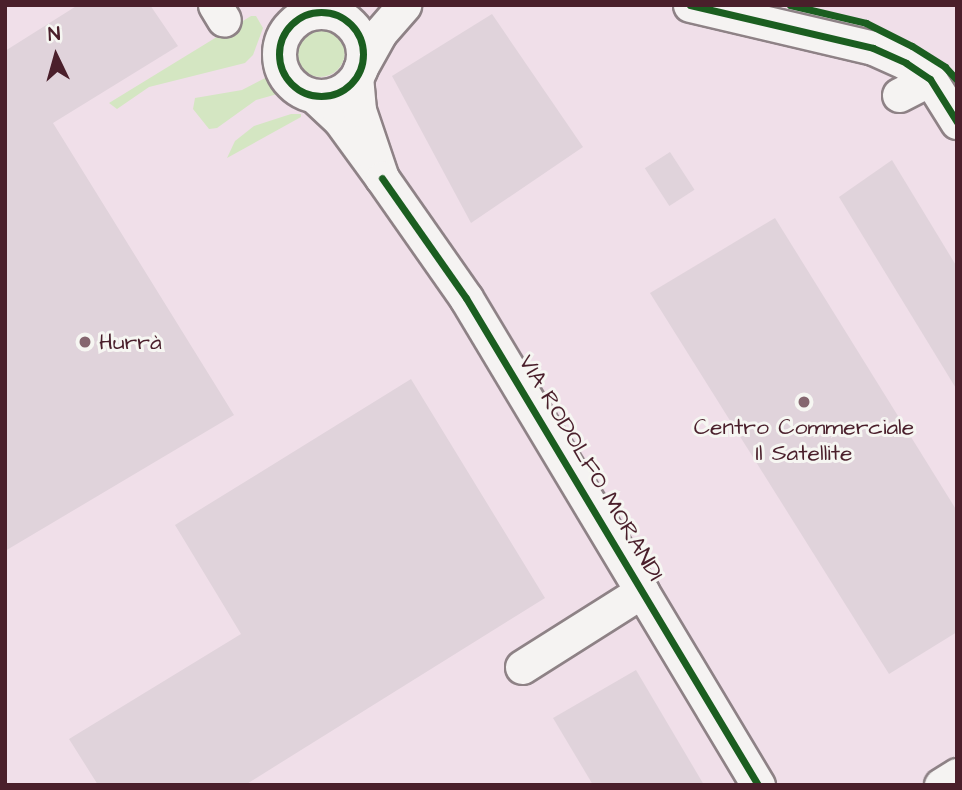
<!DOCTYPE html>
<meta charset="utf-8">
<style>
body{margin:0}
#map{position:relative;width:962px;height:790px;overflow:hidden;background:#f2eaee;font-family:"Architects Daughter",sans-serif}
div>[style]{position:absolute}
.built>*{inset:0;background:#f0dfe9;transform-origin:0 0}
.green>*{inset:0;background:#d4e6c2}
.round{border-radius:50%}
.building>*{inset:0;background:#e0d3db;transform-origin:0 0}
.roads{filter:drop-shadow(2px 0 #8e8286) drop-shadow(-2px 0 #8e8286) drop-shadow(0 2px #8e8286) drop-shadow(0 -2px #8e8286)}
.minor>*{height:33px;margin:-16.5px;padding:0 16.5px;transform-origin:16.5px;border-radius:16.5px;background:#f5f3f2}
.minor>.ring{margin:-16.5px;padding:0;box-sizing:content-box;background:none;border:33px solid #f5f3f2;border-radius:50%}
.cycleway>*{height:7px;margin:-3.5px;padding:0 3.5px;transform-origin:3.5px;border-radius:3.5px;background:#1b5e20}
.cycleway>.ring{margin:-3.5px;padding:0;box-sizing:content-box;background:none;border:7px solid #1b5e20;border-radius:50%}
.dots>*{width:19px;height:19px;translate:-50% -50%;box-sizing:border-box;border:4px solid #f6f6f2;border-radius:50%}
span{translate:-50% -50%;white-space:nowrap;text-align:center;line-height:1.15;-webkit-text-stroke:6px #f6f6f2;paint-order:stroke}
.poi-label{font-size:23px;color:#4a1f2b}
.left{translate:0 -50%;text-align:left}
.street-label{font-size:23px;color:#4a1f2b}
.frame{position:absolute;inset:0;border:7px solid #4a1f2b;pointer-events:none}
.north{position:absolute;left:21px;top:21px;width:70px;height:70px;-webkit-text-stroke:5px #f6f6f2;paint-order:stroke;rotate:355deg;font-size:19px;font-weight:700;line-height:28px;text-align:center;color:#4a1f2b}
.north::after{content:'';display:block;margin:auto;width:24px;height:32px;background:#4a1f2b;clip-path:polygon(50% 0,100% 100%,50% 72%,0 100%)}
</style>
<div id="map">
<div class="built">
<i style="left:5px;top:5px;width:952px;height:780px"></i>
</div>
<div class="green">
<i style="clip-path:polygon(251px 16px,256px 16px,263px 28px,253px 55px,245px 63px,149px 87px,117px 109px,109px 103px)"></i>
<i class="round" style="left:295px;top:27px;width:50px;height:50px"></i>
<i style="clip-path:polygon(269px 76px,276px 81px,281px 93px,256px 100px,217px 128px,209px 129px,193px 109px,195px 98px,242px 90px)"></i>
<i style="clip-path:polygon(291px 114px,301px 114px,301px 117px,227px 158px,235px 141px,254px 126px)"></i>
</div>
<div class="building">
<i style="clip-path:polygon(78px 5px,150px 5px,178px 46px,53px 123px,234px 415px,5px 551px,5px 51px)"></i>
<i style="clip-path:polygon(492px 14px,583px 147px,471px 223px,392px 76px)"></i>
<i style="left:670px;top:152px;width:45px;height:30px;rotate:57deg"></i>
<i style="clip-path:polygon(892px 160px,957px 267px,957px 390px,839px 197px)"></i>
<i style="clip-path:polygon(775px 218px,957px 511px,957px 632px,889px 674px,650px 293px)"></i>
<i style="clip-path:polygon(411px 379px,545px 598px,245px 785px,98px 785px,69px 739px,241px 634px,175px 525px)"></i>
<i style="clip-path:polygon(636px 670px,704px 785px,593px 785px,553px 718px)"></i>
</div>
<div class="roads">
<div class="minor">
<i style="left:215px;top:5px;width:17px;rotate:59deg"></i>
<i style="left:690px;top:5px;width:188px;rotate:13.2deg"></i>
<i style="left:873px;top:48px;width:36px;rotate:24deg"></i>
<i style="left:906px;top:63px;width:29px;rotate:34deg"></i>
<i style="left:930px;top:79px;width:51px;rotate:57.9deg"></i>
<i class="ring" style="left:279px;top:12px;width:51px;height:51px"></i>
<i style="left:360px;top:69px;width:41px;rotate:-60.9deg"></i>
<i style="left:380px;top:33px;width:37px;rotate:-49deg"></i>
<i style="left:899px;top:95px;width:35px;rotate:-27deg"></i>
<i style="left:314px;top:96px;width:34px;rotate:43deg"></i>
<i style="left:339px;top:119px;width:73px;rotate:53.9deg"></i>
<i style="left:382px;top:178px;width:72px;rotate:-108.7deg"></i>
<i style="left:359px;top:110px;width:32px;rotate:-95deg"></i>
<i style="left:382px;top:178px;width:146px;rotate:55deg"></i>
<i style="left:466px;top:298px;width:568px;rotate:59.05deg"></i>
<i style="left:522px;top:667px;width:142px;rotate:-32.3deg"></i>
<i style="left:941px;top:785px;width:19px;rotate:-32deg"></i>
</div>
</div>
<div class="cycleway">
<i style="left:690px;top:5px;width:188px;rotate:13.2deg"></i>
<i style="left:873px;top:48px;width:36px;rotate:24deg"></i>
<i style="left:906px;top:63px;width:29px;rotate:34deg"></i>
<i style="left:930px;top:79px;width:51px;rotate:57.9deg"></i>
<i style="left:790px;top:5px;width:78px;rotate:13.3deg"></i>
<i style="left:866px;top:23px;width:51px;rotate:26.6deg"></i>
<i style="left:912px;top:46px;width:39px;rotate:32deg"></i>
<i style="left:945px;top:67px;width:18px;rotate:47deg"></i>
<i class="ring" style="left:279px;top:12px;width:77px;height:77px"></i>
<i style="left:382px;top:178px;width:146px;rotate:55deg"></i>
<i style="left:466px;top:298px;width:568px;rotate:59.05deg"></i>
</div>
<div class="dots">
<i style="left:85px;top:342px;background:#85666f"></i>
<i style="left:804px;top:402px;background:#85666f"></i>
</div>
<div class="poi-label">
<span class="left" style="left:99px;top:342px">Hurrà</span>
<span style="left:804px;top:440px">Centro Commerciale<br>Il Satellite</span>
</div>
<div class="street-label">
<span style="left:591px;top:468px;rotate:59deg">VIA RODOLFO MORANDI</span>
</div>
<div class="frame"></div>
<div class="north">N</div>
</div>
